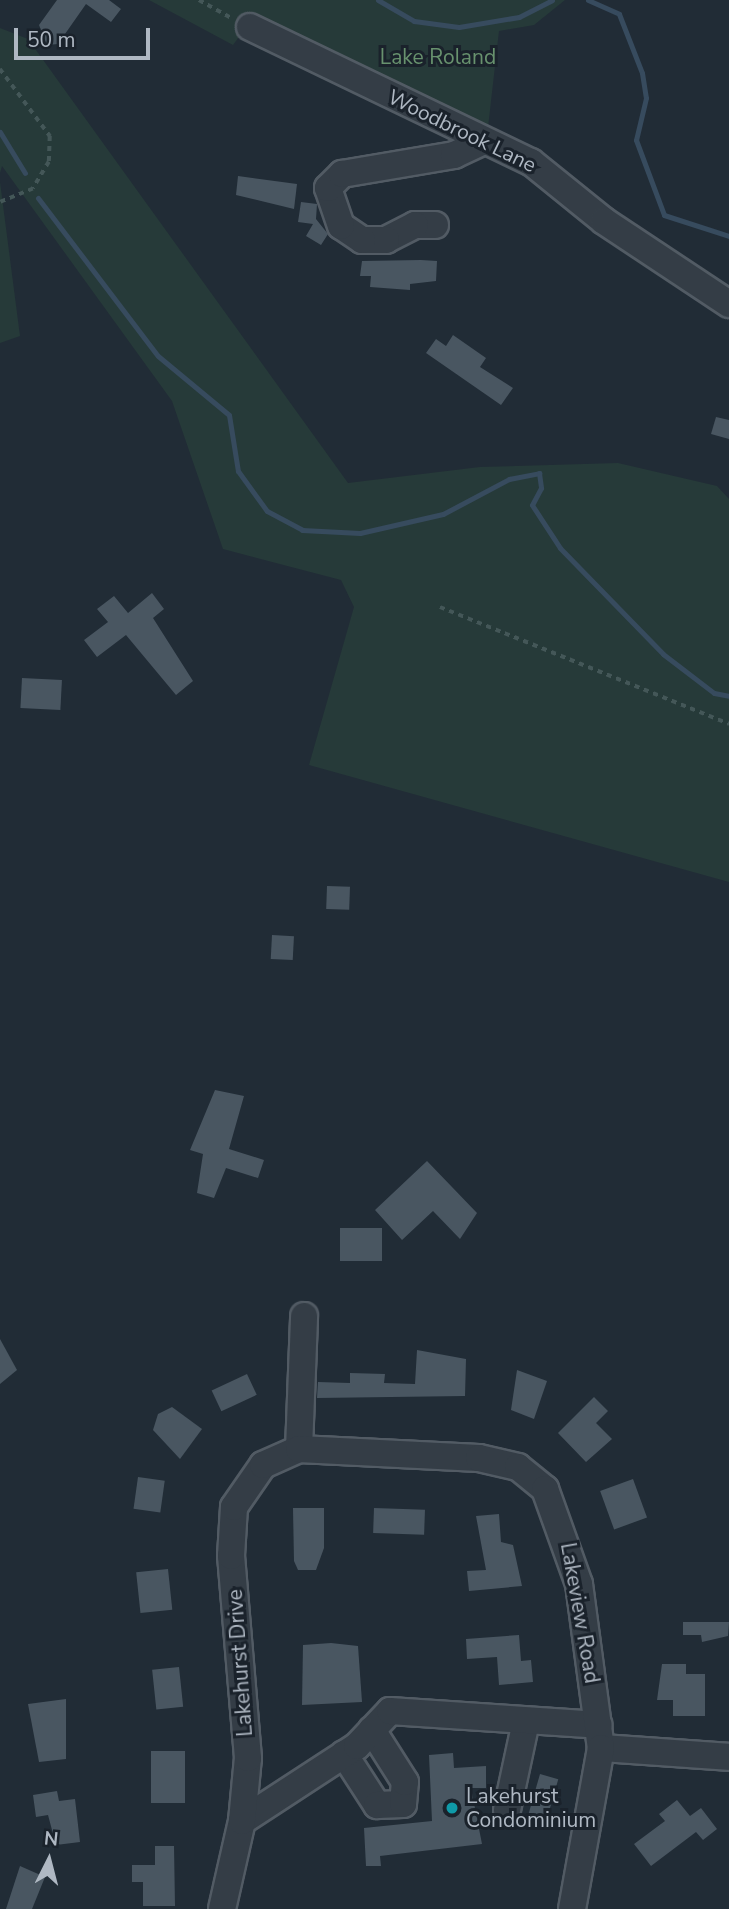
<!DOCTYPE html>
<style>
body{margin:0}
#map{position:relative;width:729px;height:1909px;overflow:hidden;background:#212c36;font-family:"Nunito Sans",sans-serif}
div>[style]{position:absolute}
.green>*{inset:0;background:#263a39}
.stream>*{height:5px;margin:-2.5px;padding:0 2.5px;transform-origin:2.5px;border-radius:2.5px;background:#374b5e}
.building>*{inset:0;background:#495661;transform-origin:0 0}
.path>*{height:3.5px;margin-top:-1.75px;transform-origin:0;background:repeating-linear-gradient(90deg,#445758 0 5px,transparent 0 10px)}
.roads{filter:drop-shadow(2px 0 #525b64) drop-shadow(-2px 0 #525b64) drop-shadow(0 2px #525b64) drop-shadow(0 -2px #525b64)}
.minor>*{height:26px;margin:-13px;padding:0 13px;transform-origin:13px;border-radius:13px;background:#343d46}
.dots>*{width:19px;height:19px;translate:-50% -50%;box-sizing:border-box;border:4px solid #1a222b;border-radius:50%}
span{translate:-50% -50%;white-space:nowrap;text-align:center;line-height:1.15;-webkit-text-stroke:6px #1a222b;paint-order:stroke}
.park-label{font-size:21px;color:#68926e}
.street-label{font-size:21px;color:#afb8c3}
.poi-label{font-size:21px;color:#afb8c3}
.left{translate:0 -50%;text-align:left}
.north{position:absolute;left:14px;top:1825px;width:70px;height:70px;-webkit-text-stroke:5px #1a222b;paint-order:stroke;rotate:6deg;font-size:19px;font-weight:700;line-height:28px;text-align:center;color:#afb8c3}
.north::after{content:'';display:block;margin:auto;width:24px;height:32px;background:#afb8c3;clip-path:polygon(50% 0,100% 100%,50% 72%,0 100%)}
.scale{position:absolute;left:14px;top:28px;width:136px;height:32px;box-sizing:border-box;border:4px solid #afb8c3;border-top:0;padding-left:9px;font-size:21px;line-height:24px;white-space:nowrap;color:#afb8c3;-webkit-text-stroke:5px #1a222b;paint-order:stroke}
</style>
<div id="map">
<div class="green">
<i style="clip-path:polygon(149px 0,565px 0,534px 25px,499px 31px,486px 145px,250px 22px,233px 45px)"></i>
<i style="clip-path:polygon(0 28px,28px 39px,348px 483px,480px 467px,618px 463px,717px 486px,729px 499px,729px 882px,309px 765px,354px 607px,341px 580px,223px 549px,172px 401px,2px 166px,0 173px)"></i>
<i style="clip-path:polygon(0 182px,20px 336px,0 343px)"></i>
</div>
<div class="stream">
<i style="left:378px;top:0;width:42px;rotate:30.3deg"></i>
<i style="left:414px;top:21px;width:45px;rotate:7.6deg"></i>
<i style="left:459px;top:27px;width:61px;rotate:-9.5deg"></i>
<i style="left:519px;top:17px;width:37px;rotate:-27deg"></i>
<i style="left:588px;top:0;width:34px;rotate:24deg"></i>
<i style="left:619px;top:14px;width:63px;rotate:68.7deg"></i>
<i style="left:642px;top:73px;width:25px;rotate:81deg"></i>
<i style="left:646px;top:98px;width:43px;rotate:103.4deg"></i>
<i style="left:636px;top:140px;width:80px;rotate:69.5deg"></i>
<i style="left:664px;top:215px;width:68px;rotate:17.9deg"></i>
<i style="left:0;top:132px;width:48px;rotate:58.6deg"></i>
<i style="left:38px;top:198px;width:198px;rotate:52.8deg"></i>
<i style="left:158px;top:356px;width:92px;rotate:39.7deg"></i>
<i style="left:229px;top:415px;width:57px;rotate:80.9deg"></i>
<i style="left:238px;top:471px;width:49px;rotate:54.1deg"></i>
<i style="left:267px;top:511px;width:40px;rotate:28deg"></i>
<i style="left:302px;top:530px;width:58px;rotate:3deg"></i>
<i style="left:360px;top:533px;width:85px;rotate:-12.9deg"></i>
<i style="left:443px;top:514px;width:75px;rotate:-27.9deg"></i>
<i style="left:509px;top:479px;width:31px;rotate:-11deg"></i>
<i style="left:539px;top:473px;width:15px;rotate:82deg"></i>
<i style="left:541px;top:488px;width:19px;rotate:118deg"></i>
<i style="left:532px;top:505px;width:51px;rotate:56.9deg"></i>
<i style="left:560px;top:548px;width:148px;rotate:45.8deg"></i>
<i style="left:663px;top:654px;width:64px;rotate:37.4deg"></i>
<i style="left:714px;top:693px;width:15px;rotate:11deg"></i>
</div>
<div class="building">
<i style="clip-path:polygon(57px 0,109px 0,121px 9px,111px 22px,86px 4px,58px 44px,47px 45px,39px 25px)"></i>
<i style="clip-path:polygon(238px 176px,297px 184px,294px 209px,236px 195px)"></i>
<i style="clip-path:polygon(301px 202px,317px 204px,316px 219px,328px 234px,321px 245px,306px 236px,313px 224px,298px 222px)"></i>
<i style="clip-path:polygon(421px 260px,437px 261px,436px 281px,410px 284px,410px 290px,370px 287px,371px 276px,360px 276px,362px 261px)"></i>
<i style="clip-path:polygon(453px 335px,486px 358px,480px 367px,513px 388px,501px 405px,426px 353px,436px 339px,446px 346px)"></i>
<i style="clip-path:polygon(716px 417px,729px 420px,729px 439px,711px 434px)"></i>
<i style="clip-path:polygon(152px 593px,164px 609px,153px 618px,193px 681px,176px 695px,126px 635px,97px 657px,84px 640px,108px 622px,97px 609px,114px 596px,128px 613px)"></i>
<i style="left:22px;top:678px;width:40px;height:30px;rotate:3deg"></i>
<i style="left:327px;top:886px;width:23px;height:23px;rotate:2deg"></i>
<i style="left:272px;top:935px;width:22px;height:24px;rotate:3deg"></i>
<i style="clip-path:polygon(215px 1090px,244px 1096px,229px 1149px,264px 1160px,258px 1178px,226px 1168px,214px 1198px,197px 1193px,203px 1154px,190px 1150px)"></i>
<i style="clip-path:polygon(427px 1161px,477px 1213px,460px 1239px,433px 1211px,402px 1240px,375px 1210px)"></i>
<i style="left:340px;top:1228px;width:42px;height:33px"></i>
<i style="clip-path:polygon(0 1339px,17px 1370px,0 1384px)"></i>
<i style="clip-path:polygon(417px 1350px,466px 1359px,465px 1396px,317px 1398px,318px 1382px,350px 1383px,350px 1373px,385px 1374px,384px 1383px,415px 1384px)"></i>
<i style="clip-path:polygon(517px 1370px,547px 1381px,534px 1419px,511px 1410px)"></i>
<i style="left:247px;top:1374px;width:23px;height:39px;rotate:65deg"></i>
<i style="clip-path:polygon(594px 1397px,608px 1411px,596px 1423px,612px 1439px,586px 1462px,558px 1433px)"></i>
<i style="clip-path:polygon(172px 1407px,202px 1429px,180px 1459px,153px 1430px,158px 1414px)"></i>
<i style="left:138px;top:1477px;width:27px;height:32px;rotate:8deg"></i>
<i style="left:633px;top:1479px;width:41px;height:35px;rotate:70deg"></i>
<i style="clip-path:polygon(293px 1508px,324px 1508px,324px 1548px,316px 1570px,298px 1570px,294px 1561px)"></i>
<i style="left:374px;top:1508px;width:51px;height:25px;rotate:2deg"></i>
<i style="clip-path:polygon(499px 1514px,501px 1542px,513px 1545px,522px 1586px,469px 1591px,467px 1571px,486px 1570px,476px 1516px)"></i>
<i style="left:168px;top:1569px;width:41px;height:32px;rotate:84deg"></i>
<i style="clip-path:polygon(683px 1622px,729px 1622px,728px 1636px,702px 1642px,701px 1635px,683px 1635px)"></i>
<i style="clip-path:polygon(519px 1635px,521px 1661px,531px 1660px,533px 1682px,499px 1685px,497px 1657px,467px 1659px,466px 1639px)"></i>
<i style="clip-path:polygon(331px 1643px,358px 1646px,362px 1702px,302px 1705px,303px 1645px)"></i>
<i style="clip-path:polygon(662px 1664px,686px 1664px,686px 1674px,705px 1674px,705px 1716px,673px 1716px,673px 1700px,657px 1700px)"></i>
<i style="left:179px;top:1667px;width:40px;height:27px;rotate:84deg"></i>
<i style="clip-path:polygon(66px 1699px,66px 1759px,39px 1762px,28px 1704px)"></i>
<i style="left:185px;top:1751px;width:52px;height:34px;rotate:90deg"></i>
<i style="clip-path:polygon(453px 1753px,454px 1768px,486px 1766px,486px 1788px,471px 1788px,482px 1844px,380px 1856px,381px 1866px,366px 1866px,364px 1828px,432px 1821px,429px 1755px)"></i>
<i style="left:540px;top:1774px;width:19px;height:51px;rotate:16deg"></i>
<i style="clip-path:polygon(57px 1791px,59px 1801px,75px 1799px,80px 1842px,56px 1845px,48px 1815px,36px 1817px,33px 1795px)"></i>
<i style="clip-path:polygon(677px 1800px,690px 1816px,701px 1808px,717px 1829px,703px 1840px,696px 1832px,651px 1866px,634px 1844px,665px 1821px,659px 1814px)"></i>
<i style="clip-path:polygon(155px 1846px,174px 1846px,175px 1906px,143px 1906px,143px 1882px,132px 1882px,132px 1865px,155px 1865px)"></i>
<i style="clip-path:polygon(20px 1866px,45px 1877px,32px 1909px,6px 1909px)"></i>
</div>
<div class="path">
<i style="left:199px;top:0;width:38px;rotate:29deg"></i>
<i style="left:0;top:69px;width:84px;rotate:53.3deg"></i>
<i style="left:50px;top:136px;width:26px;rotate:92deg"></i>
<i style="left:49px;top:162px;width:31px;rotate:121deg"></i>
<i style="left:33px;top:189px;width:35px;rotate:158deg"></i>
<i style="left:440px;top:607px;width:312px;rotate:22deg"></i>
</div>
<div class="roads">
<div class="minor">
<i style="left:250px;top:27px;width:312px;rotate:25.7deg"></i>
<i style="left:531px;top:162px;width:94px;rotate:38.9deg"></i>
<i style="left:604px;top:221px;width:150px;rotate:33.6deg"></i>
<i style="left:435px;top:225px;width:20px;rotate:180deg"></i>
<i style="left:415px;top:225px;width:33px;rotate:153deg"></i>
<i style="left:386px;top:240px;width:24px;rotate:180deg"></i>
<i style="left:362px;top:240px;width:25px;rotate:-146deg"></i>
<i style="left:341px;top:226px;width:40px;rotate:-108.9deg"></i>
<i style="left:328px;top:188px;width:20px;rotate:-45deg"></i>
<i style="left:342px;top:174px;width:114px;rotate:-9.6deg"></i>
<i style="left:454px;top:155px;width:33px;rotate:-25deg"></i>
<i style="left:299px;top:1449px;width:133px;rotate:-87.8deg"></i>
<i style="left:601px;top:1748px;width:128px;rotate:4deg"></i>
<i style="left:344px;top:1754px;width:61px;rotate:57.1deg"></i>
<i style="left:377px;top:1805px;width:26px;rotate:-2deg"></i>
<i style="left:403px;top:1804px;width:22px;rotate:-85deg"></i>
<i style="left:405px;top:1782px;width:62px;rotate:-122.4deg"></i>
<i style="left:507px;top:1810px;width:91px;rotate:-77.9deg"></i>
<i style="left:242px;top:1821px;width:137px;rotate:-33.1deg"></i>
<i style="left:357px;top:1746px;width:48px;rotate:-46.7deg"></i>
<i style="left:390px;top:1711px;width:209px;rotate:3.8deg"></i>
<i style="left:222px;top:1909px;width:90px;rotate:-77.2deg"></i>
<i style="left:242px;top:1821px;width:63px;rotate:-84.6deg"></i>
<i style="left:248px;top:1758px;width:203px;rotate:-94.8deg"></i>
<i style="left:231px;top:1556px;width:49px;rotate:-86.5deg"></i>
<i style="left:234px;top:1507px;width:51px;rotate:-55.4deg"></i>
<i style="left:263px;top:1465px;width:39px;rotate:-24deg"></i>
<i style="left:299px;top:1449px;width:180px;rotate:2.9deg"></i>
<i style="left:479px;top:1458px;width:40px;rotate:13deg"></i>
<i style="left:518px;top:1467px;width:35px;rotate:39deg"></i>
<i style="left:545px;top:1489px;width:101px;rotate:70.3deg"></i>
<i style="left:579px;top:1584px;width:165px;rotate:82.4deg"></i>
<i style="left:601px;top:1748px;width:164px;rotate:100.2deg"></i>
</div>
</div>
<div class="dots">
<i style="left:452px;top:1808px;background:#0f9aa8"></i>
</div>
<div class="park-label">
<span style="left:438px;top:57px">Lake Roland</span>
</div>
<div class="street-label">
<span style="left:462px;top:131px;rotate:26deg">Woodbrook Lane</span>
<span style="left:580px;top:1613px;rotate:80deg">Lakeview Road</span>
<span style="left:240px;top:1663px;rotate:-94deg">Lakehurst Drive</span>
</div>
<div class="poi-label">
<span class="left" style="left:466px;top:1808px">Lakehurst<br>Condominium</span>
</div>
<div class="north">N</div>
<div class="scale">50 m</div>
</div>
